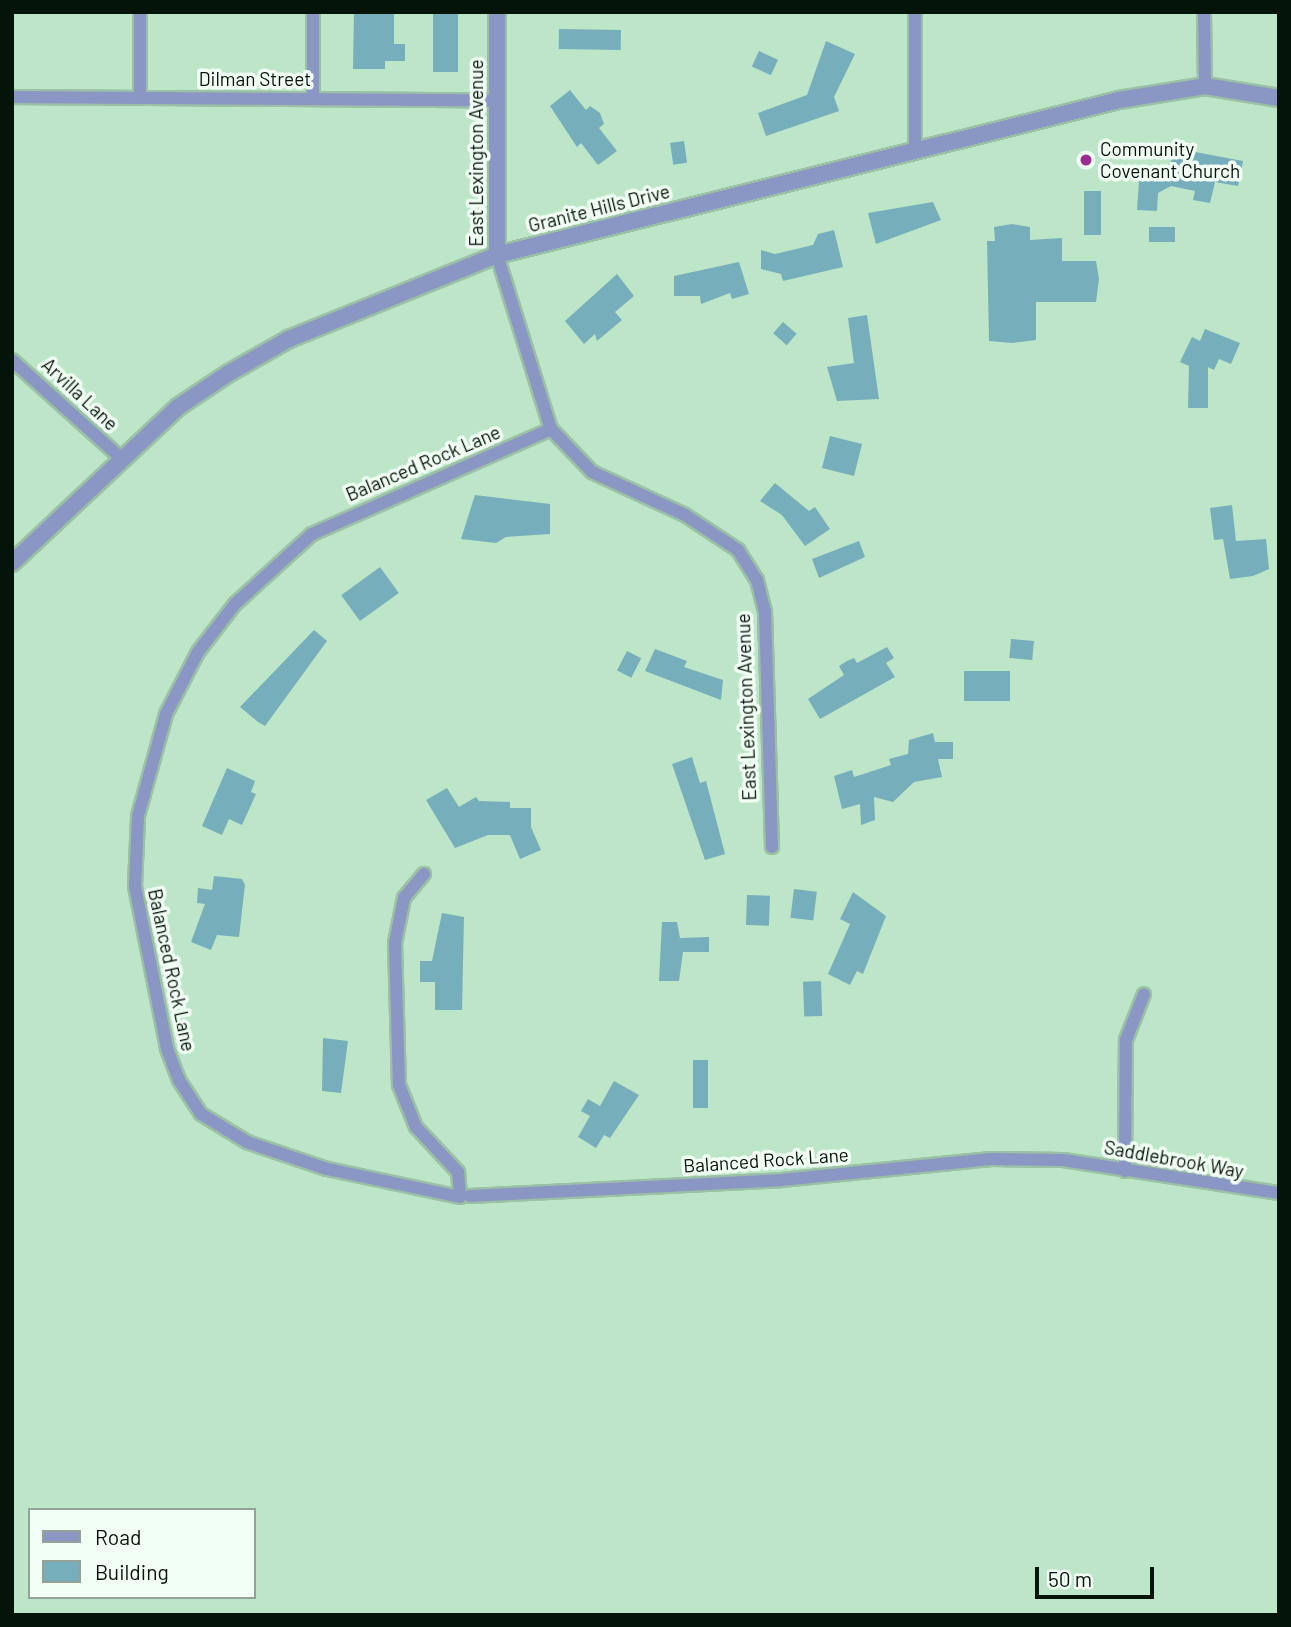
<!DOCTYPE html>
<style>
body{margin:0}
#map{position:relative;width:1291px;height:1627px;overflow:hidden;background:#bce6c7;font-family:Barlow,sans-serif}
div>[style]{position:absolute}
.building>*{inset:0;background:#77aebb;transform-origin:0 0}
.roads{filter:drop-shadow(2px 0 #9bc0a5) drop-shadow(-2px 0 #9bc0a5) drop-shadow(0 2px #9bc0a5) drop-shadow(0 -2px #9bc0a5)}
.minor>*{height:12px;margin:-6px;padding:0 6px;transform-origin:6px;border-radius:6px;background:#8a96c3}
.tertiary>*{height:16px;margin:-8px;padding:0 8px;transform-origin:8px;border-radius:8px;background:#8a96c3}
.dots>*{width:19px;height:19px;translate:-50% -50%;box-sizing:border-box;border:4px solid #f2fff5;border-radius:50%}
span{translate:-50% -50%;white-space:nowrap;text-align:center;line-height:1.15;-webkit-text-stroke:7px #f2fff5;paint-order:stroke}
.street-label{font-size:19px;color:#051409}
.poi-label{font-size:19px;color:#051409}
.left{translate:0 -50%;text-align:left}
.frame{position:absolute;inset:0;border:14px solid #051409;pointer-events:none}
.legend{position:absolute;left:28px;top:1508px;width:228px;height:91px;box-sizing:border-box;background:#f2fff5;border:2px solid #93a197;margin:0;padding:9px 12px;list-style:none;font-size:21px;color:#051409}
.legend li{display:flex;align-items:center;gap:14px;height:35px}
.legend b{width:35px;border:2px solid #93a197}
.scale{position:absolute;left:1035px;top:1567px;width:119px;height:32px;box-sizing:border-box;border:4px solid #051409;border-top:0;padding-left:9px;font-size:21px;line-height:24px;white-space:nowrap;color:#051409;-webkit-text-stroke:5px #f2fff5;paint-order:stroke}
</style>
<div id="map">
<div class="building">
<i style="clip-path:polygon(354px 12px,394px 12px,394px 44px,405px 44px,405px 61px,385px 61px,385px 69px,353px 69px)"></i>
<i style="left:433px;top:12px;width:25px;height:60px"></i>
<i style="left:559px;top:29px;width:62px;height:20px;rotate:1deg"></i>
<i style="clip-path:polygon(826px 41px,855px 54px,834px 97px,839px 111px,766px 136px,758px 113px,807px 95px)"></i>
<i style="left:759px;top:51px;width:21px;height:17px;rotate:25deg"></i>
<i style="clip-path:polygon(570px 90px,586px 110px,590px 106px,600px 113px,604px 124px,599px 128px,617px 151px,598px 165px,581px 143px,577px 147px,550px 106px)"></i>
<i style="left:684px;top:141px;width:22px;height:14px;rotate:82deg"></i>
<i style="clip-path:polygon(1174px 148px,1243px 161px,1238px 186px,1215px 182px,1210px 203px,1193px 200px,1195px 191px,1171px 186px,1158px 193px,1157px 211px,1137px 210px,1139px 181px,1171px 163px)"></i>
<i style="left:1084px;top:191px;width:17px;height:44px"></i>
<i style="clip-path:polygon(933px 202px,941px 220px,876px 244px,868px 213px)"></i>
<i style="clip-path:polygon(1012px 224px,1030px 227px,1030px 240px,1062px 238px,1062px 261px,1096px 261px,1099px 279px,1096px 302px,1036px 302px,1036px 340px,1012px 343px,989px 341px,987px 241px,995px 241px,994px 227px)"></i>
<i style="left:1149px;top:227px;width:26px;height:15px"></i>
<i style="clip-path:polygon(834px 230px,843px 267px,783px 281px,781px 274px,761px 269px,761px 250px,775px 254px,813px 245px,818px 234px)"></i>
<i style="clip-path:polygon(739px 262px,749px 294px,732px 299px,730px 293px,701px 304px,700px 296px,674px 296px,674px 276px)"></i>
<i style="clip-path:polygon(617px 274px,634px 296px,615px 312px,622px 320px,597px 341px,595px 334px,584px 344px,565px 321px)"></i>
<i style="clip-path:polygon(867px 315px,879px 399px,837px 401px,827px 367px,854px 363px,848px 318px)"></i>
<i style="left:783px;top:322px;width:18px;height:15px;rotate:41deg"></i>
<i style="clip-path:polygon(1205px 329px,1240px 343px,1231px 364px,1219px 359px,1214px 370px,1208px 367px,1208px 408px,1188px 408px,1189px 366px,1180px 362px,1192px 337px,1200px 341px)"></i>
<i style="left:830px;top:436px;width:33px;height:33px;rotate:14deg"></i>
<i style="clip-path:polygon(775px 483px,809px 511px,815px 507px,830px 529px,805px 546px,782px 515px,760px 501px)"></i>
<i style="clip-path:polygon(475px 495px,550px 504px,550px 534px,506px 537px,496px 543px,461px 539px)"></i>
<i style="clip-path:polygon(1232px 505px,1236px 541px,1266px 539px,1269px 569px,1253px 576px,1230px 579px,1223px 539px,1214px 540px,1210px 508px)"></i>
<i style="clip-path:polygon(859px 541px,865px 557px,819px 578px,812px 559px)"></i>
<i style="left:380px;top:567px;width:32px;height:48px;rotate:54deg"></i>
<i style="clip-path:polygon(314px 630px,327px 641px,265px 726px,258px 722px,240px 707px)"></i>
<i style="left:1011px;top:639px;width:23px;height:19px;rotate:5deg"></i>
<i style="clip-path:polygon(887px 647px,894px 658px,886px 663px,895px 677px,820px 719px,808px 699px,844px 675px,839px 666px,847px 661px,854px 658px,857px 663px)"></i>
<i style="clip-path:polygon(655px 649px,687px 661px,684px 667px,723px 680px,721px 700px,645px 671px)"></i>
<i style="left:627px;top:651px;width:16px;height:22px;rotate:27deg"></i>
<i style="left:964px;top:671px;width:46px;height:30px"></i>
<i style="clip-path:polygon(933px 733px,935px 742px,953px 742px,953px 759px,938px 759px,942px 777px,914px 782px,893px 802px,874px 797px,875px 820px,861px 825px,860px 804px,842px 809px,834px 776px,852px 770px,854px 777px,891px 765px,889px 759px,908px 754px,909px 740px)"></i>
<i style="clip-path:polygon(692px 757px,700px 783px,706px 781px,725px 854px,705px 860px,672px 764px)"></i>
<i style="clip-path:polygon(227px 768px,255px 781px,251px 792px,256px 794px,242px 825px,229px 819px,222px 835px,202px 826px)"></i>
<i style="clip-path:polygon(447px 788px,459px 807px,476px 797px,479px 801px,510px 802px,510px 808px,531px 808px,531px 827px,541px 850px,520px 859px,510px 835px,488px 835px,455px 848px,426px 800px)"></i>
<i style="clip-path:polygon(214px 876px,242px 879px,245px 885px,239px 937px,217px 935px,211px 950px,191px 942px,205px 904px,197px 903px,198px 888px,212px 890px)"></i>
<i style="left:794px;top:889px;width:23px;height:29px;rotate:7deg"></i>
<i style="clip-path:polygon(853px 892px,886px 916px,863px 974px,857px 971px,850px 985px,828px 974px,850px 924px,840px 919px)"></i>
<i style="left:747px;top:895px;width:23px;height:30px;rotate:2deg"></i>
<i style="clip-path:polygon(442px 913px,464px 917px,462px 1010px,435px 1010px,435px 982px,420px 982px,420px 961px,432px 961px)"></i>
<i style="clip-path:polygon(662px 922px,677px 922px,680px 938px,709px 937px,709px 952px,683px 952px,679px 981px,659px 981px)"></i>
<i style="left:821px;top:981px;width:35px;height:18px;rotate:88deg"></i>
<i style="clip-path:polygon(323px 1038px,348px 1041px,341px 1093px,322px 1091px)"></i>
<i style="left:693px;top:1060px;width:15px;height:48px"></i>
<i style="clip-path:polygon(614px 1081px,639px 1095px,610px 1138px,604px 1135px,596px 1148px,578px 1137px,590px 1116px,581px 1111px,588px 1099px,600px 1106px)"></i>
</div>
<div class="roads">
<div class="minor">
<i style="left:140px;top:12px;width:86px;rotate:90deg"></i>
<i style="left:1204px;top:12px;width:74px;rotate:89.2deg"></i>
<i style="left:12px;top:97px;width:485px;rotate:0.4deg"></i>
<i style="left:313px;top:98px;width:86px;rotate:-90deg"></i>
<i style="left:915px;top:151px;width:139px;rotate:-90deg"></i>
<i style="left:497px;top:255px;width:182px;rotate:72.8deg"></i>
<i style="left:551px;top:429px;width:59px;rotate:46.4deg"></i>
<i style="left:592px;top:472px;width:102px;rotate:24.8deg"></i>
<i style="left:685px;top:515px;width:64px;rotate:33.4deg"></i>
<i style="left:738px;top:550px;width:36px;rotate:58deg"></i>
<i style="left:757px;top:580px;width:32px;rotate:76deg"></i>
<i style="left:765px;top:611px;width:236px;rotate:88.3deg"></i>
<i style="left:12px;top:360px;width:147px;rotate:42deg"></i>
<i style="left:424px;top:874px;width:31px;rotate:130deg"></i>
<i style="left:404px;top:898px;width:46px;rotate:101.3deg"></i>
<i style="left:395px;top:943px;width:142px;rotate:88.4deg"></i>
<i style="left:399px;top:1085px;width:45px;rotate:68deg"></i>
<i style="left:416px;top:1127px;width:62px;rotate:47deg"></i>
<i style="left:458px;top:1172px;width:25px;rotate:85deg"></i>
<i style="left:460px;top:1197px;width:136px;rotate:-168.1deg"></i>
<i style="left:327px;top:1169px;width:84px;rotate:-161.4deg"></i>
<i style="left:247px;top:1142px;width:54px;rotate:-148.7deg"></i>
<i style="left:201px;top:1114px;width:40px;rotate:-122.9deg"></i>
<i style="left:179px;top:1080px;width:34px;rotate:-111deg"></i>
<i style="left:167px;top:1048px;width:165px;rotate:-101.2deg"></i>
<i style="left:135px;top:886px;width:70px;rotate:-87.5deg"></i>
<i style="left:138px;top:816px;width:106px;rotate:-74.6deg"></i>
<i style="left:166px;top:714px;width:70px;rotate:-62.7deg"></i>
<i style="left:198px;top:652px;width:61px;rotate:-52.4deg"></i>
<i style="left:235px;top:604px;width:104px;rotate:-42.3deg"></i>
<i style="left:312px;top:534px;width:261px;rotate:-23.7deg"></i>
<i style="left:1125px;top:1171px;width:131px;rotate:-89.6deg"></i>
<i style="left:1126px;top:1040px;width:49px;rotate:-68.6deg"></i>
<i style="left:470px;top:1196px;width:311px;rotate:-2.9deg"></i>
<i style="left:781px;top:1180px;width:211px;rotate:-5.7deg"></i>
<i style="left:991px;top:1159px;width:72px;rotate:0.8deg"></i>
<i style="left:1063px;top:1160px;width:219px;rotate:8.7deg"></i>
</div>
<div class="tertiary">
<i style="left:497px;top:12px;width:243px;rotate:90deg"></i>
<i style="left:12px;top:563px;width:228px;rotate:-43.2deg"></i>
<i style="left:178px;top:407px;width:61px;rotate:-33.7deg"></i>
<i style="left:229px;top:373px;width:69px;rotate:-29.5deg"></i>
<i style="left:289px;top:339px;width:224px;rotate:-22deg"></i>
<i style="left:497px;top:255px;width:641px;rotate:-13.99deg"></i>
<i style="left:1119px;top:100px;width:87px;rotate:-9.2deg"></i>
<i style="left:1205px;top:86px;width:75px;rotate:9.2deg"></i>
</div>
</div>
<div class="dots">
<i style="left:1086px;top:160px;background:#9a2d8d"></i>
</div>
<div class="street-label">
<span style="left:255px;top:79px">Dilman Street</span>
<span style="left:476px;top:153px;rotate:-90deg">East Lexington Avenue</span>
<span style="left:599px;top:208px;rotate:-14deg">Granite Hills Drive</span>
<span style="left:80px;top:394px;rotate:43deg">Arvilla Lane</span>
<span style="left:423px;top:463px;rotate:-23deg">Balanced Rock Lane</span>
<span style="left:746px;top:707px;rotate:-92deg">East Lexington Avenue</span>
<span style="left:172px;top:970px;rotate:78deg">Balanced Rock Lane</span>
<span style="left:1174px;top:1159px;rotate:10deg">Saddlebrook Way</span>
<span style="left:766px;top:1160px;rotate:-4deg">Balanced Rock Lane</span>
</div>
<div class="poi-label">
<span class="left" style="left:1100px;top:160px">Community<br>Covenant Church</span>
</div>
<div class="frame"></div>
<ul class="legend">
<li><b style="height:9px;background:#8a96c3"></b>Road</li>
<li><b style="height:19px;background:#77aebb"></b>Building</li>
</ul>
<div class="scale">50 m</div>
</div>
